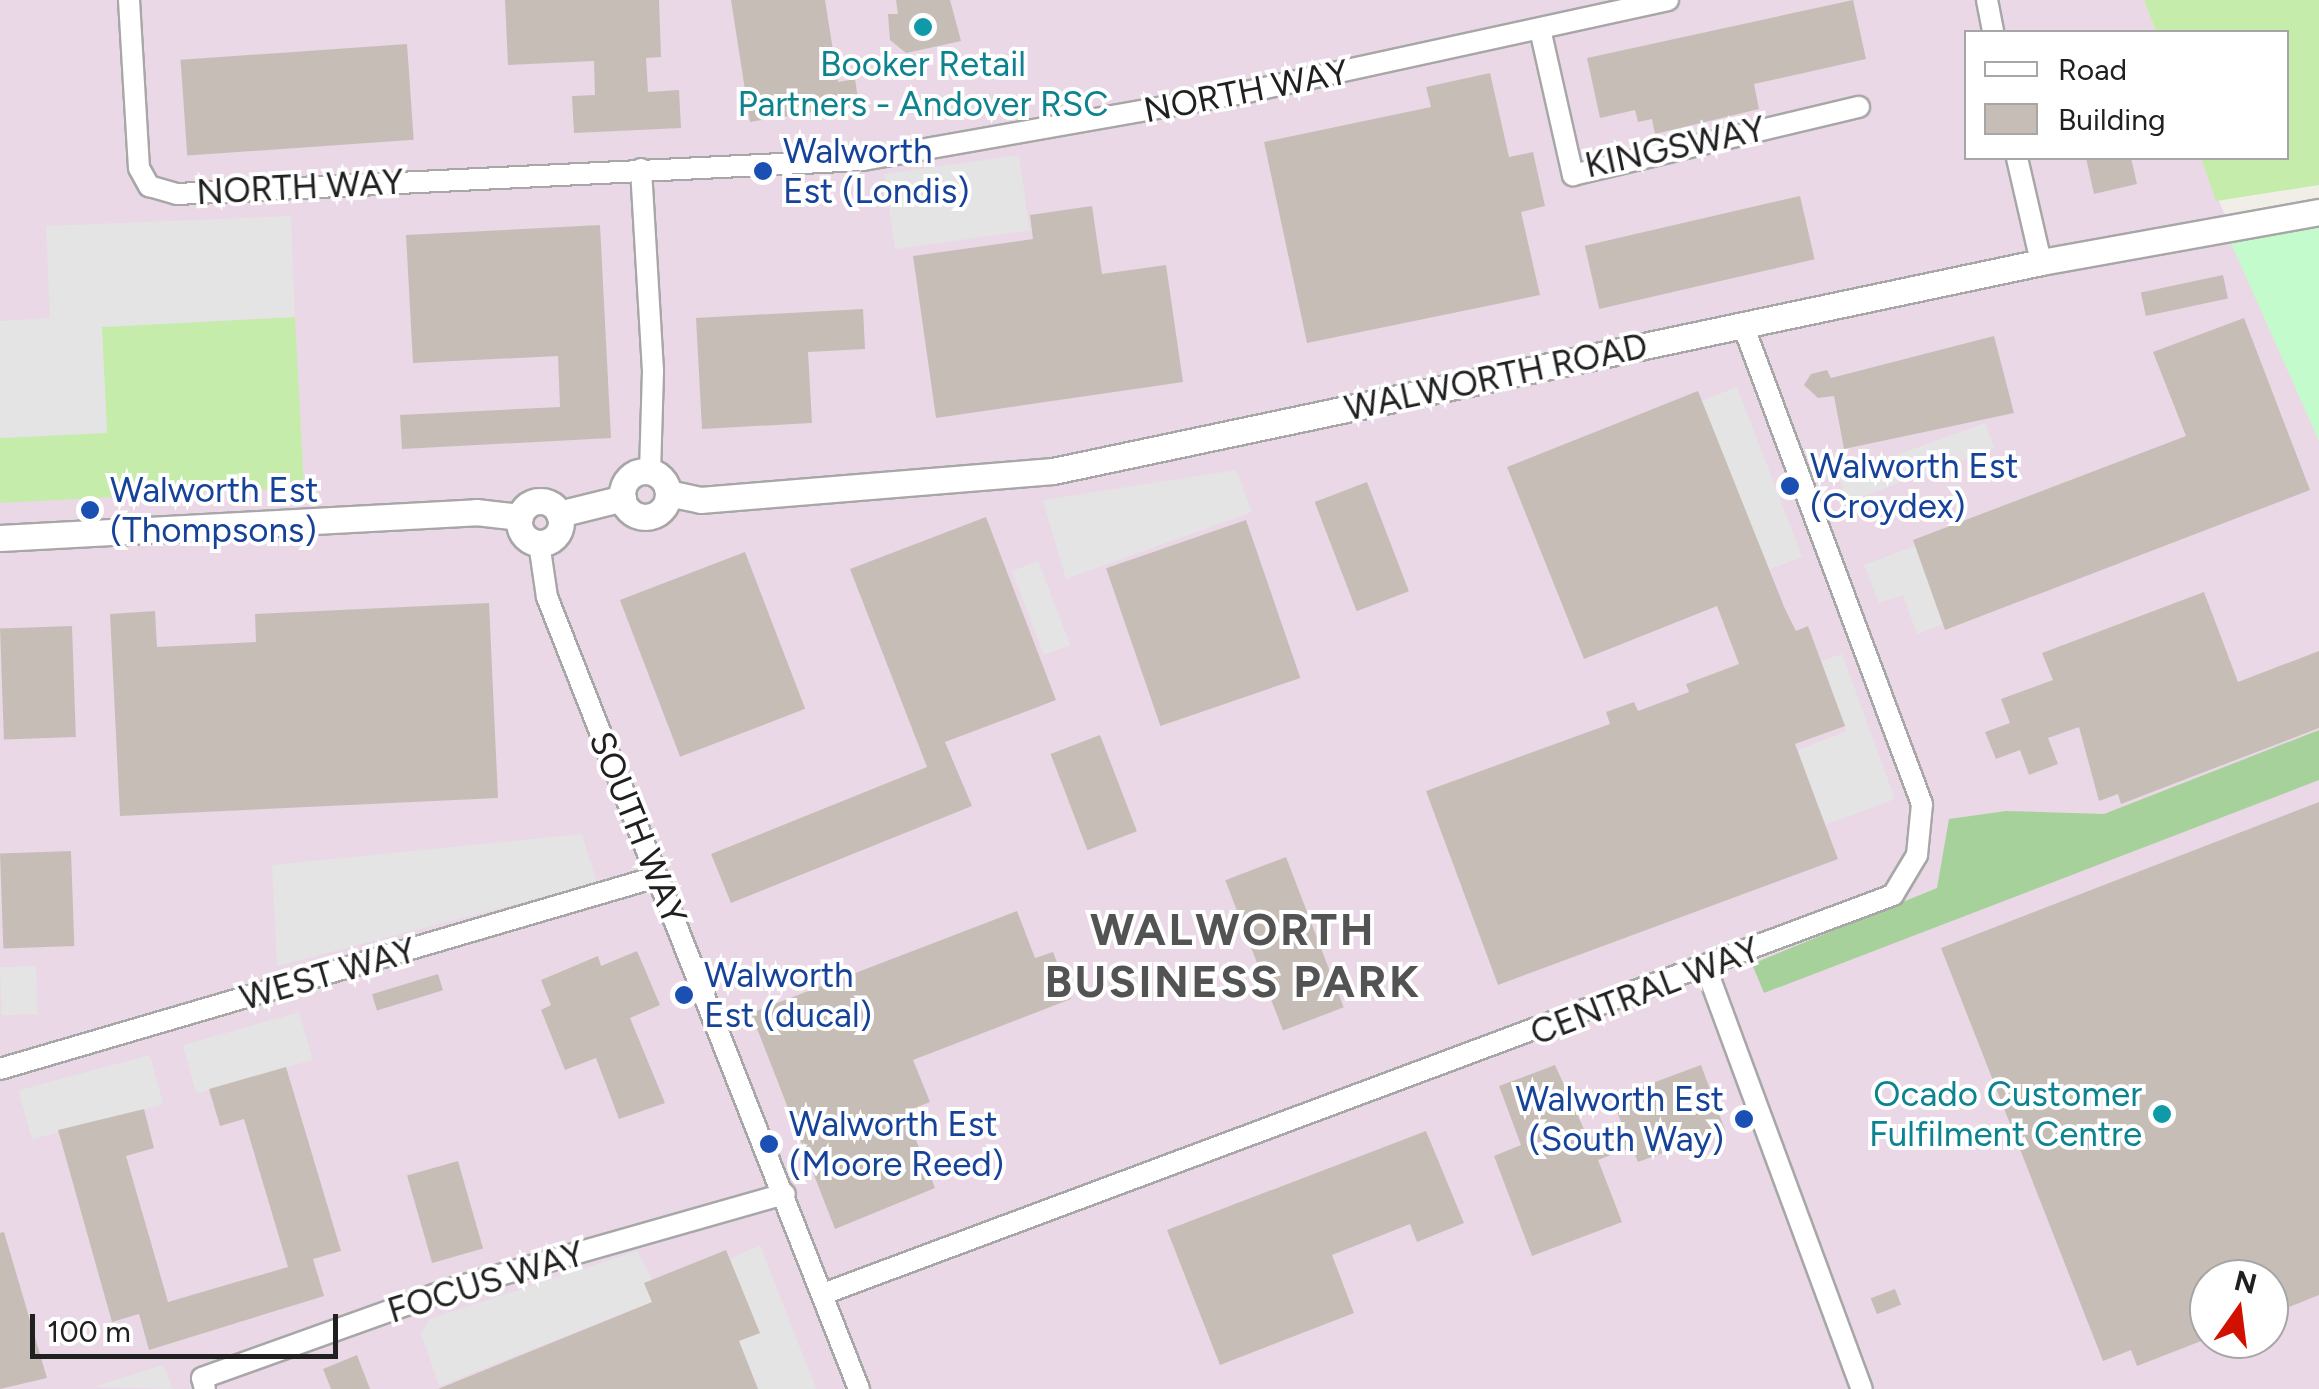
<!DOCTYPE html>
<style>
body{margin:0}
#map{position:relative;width:2319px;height:1389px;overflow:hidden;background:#f1eee7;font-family:Figtree,sans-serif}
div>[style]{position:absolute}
.industrial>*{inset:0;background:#ead8e6}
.grass>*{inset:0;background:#c6ecac}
.forest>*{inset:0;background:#a6d19a}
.park>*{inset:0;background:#c4fbcc}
.parking>*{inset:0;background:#e4e4e4;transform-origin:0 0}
.building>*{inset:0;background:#c6beb6;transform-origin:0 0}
.roads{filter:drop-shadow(2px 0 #a7a7a7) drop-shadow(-2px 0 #a7a7a7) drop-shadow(0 2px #a7a7a7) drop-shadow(0 -2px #a7a7a7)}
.minor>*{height:20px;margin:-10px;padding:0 10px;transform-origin:10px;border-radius:10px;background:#fff}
.tertiary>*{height:25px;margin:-12.5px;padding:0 12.5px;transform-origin:12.5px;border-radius:12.5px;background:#fff}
.tertiary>.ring{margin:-12.5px;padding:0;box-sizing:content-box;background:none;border:25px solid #fff;border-radius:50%}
.dots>*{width:28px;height:28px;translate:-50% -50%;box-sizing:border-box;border:5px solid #fff;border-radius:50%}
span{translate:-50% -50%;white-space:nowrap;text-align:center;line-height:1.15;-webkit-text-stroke:8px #fff;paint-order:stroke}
.culture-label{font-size:35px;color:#0d838f}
.right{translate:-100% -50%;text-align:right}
.street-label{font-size:35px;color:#202020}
.transit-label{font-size:35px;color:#164399}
.left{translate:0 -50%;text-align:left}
.district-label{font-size:45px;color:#535353;font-weight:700;letter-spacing:2.5px}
.legend{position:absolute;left:1964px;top:30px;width:325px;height:130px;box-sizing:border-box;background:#fff;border:2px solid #a6a6a6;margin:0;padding:12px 18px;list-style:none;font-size:30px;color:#202020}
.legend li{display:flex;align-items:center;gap:20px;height:50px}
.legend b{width:50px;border:2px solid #a6a6a6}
.north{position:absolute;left:2189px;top:1259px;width:100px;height:100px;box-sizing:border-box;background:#fff;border:2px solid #a6a6a6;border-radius:50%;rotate:14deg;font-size:28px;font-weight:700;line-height:40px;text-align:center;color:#202020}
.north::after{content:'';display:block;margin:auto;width:35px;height:45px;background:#d11000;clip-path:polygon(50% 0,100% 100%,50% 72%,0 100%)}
.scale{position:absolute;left:30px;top:1314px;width:308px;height:45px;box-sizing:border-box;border:5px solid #202020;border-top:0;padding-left:12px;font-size:30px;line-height:35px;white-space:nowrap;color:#202020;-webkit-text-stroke:8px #fff;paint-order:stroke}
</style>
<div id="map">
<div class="industrial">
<i style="clip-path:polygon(evenodd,0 0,2144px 0,2156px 32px,1966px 32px,1966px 158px,2201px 158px,2319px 441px,2319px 1389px,0 1389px,0 0,2209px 1279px,2269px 1279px,2269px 1339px,2209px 1339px,2209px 1279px)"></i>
</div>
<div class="grass">
<i style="clip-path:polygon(2144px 0,2319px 0,2319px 185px,2216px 201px,2201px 158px,2286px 158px,2286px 32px,2156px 32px)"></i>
<i style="clip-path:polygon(295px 317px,304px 487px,0 503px,0 438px,107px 432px,101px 327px)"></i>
</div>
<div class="forest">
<i style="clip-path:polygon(2319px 730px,2319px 780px,1764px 993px,1752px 964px,1937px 888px,1949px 819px,2006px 811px,2104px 814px)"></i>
</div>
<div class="park">
<i style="clip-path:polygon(2319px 228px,2319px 441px,2230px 241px)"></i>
</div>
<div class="parking">
<i style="left:1019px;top:155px;width:76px;height:136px;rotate:82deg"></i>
<i style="clip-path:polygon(291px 216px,295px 317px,102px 327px,107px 433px,0 438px,0 321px,50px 318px,46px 226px)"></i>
<i style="left:1737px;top:387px;width:182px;height:38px;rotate:69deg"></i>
<i style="left:1985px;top:423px;width:27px;height:156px;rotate:70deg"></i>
<i style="clip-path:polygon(1236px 470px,1252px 512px,1066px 579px,1043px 500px)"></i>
<i style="clip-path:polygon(1915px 546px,1943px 624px,1917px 634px,1903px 595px,1879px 603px,1864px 565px)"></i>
<i style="left:1038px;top:561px;width:90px;height:28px;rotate:69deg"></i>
<i style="clip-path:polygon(1842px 654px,1895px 799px,1825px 825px,1798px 750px,1847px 731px,1821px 661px)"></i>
<i style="clip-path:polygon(582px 834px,597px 883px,277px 966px,272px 865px)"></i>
<i style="left:36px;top:966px;width:48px;height:36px;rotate:88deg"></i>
<i style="left:299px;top:1012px;width:50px;height:121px;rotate:74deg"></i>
<i style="left:150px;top:1055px;width:51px;height:136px;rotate:75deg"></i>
<i style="clip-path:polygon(760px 1245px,816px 1389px,758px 1389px,739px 1341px,759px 1333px,730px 1259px)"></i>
<i style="clip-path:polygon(637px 1251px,652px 1280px,645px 1283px,652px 1302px,439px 1386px,421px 1333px,430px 1319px)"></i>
<i style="clip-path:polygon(163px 1365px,173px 1389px,93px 1387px)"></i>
</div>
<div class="building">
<i style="clip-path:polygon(505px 0,659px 0,661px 57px,646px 58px,648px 92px,679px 90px,681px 128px,574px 133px,572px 96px,595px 95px,594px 61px,508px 65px)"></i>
<i style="clip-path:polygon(731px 0,825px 0,838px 82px,855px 79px,859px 105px,750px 122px)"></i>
<i style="clip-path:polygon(896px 0,950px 0,961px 41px,906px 53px,890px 40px,888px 14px,898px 14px)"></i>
<i style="clip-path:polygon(1853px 0,1866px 59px,1754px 84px,1759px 109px,1655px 134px,1652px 119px,1638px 122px,1635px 110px,1600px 118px,1587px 58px)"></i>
<i style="left:407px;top:44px;width:96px;height:227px;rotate:86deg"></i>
<i style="clip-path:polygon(1490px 73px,1509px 157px,1533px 152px,1545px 206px,1521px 212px,1540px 295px,1307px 343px,1264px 142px,1431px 107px,1426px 87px)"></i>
<i style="clip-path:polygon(2086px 158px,2131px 158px,2137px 184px,2094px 194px)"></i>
<i style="left:1800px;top:196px;width:65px;height:221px;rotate:77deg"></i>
<i style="clip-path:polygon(1092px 206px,1102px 274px,1166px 265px,1183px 382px,936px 418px,913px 256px,1033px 239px,1030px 215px)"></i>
<i style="clip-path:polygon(600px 225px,611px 438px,402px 449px,400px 415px,560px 407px,558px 356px,413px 363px,406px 235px)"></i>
<i style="left:2223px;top:275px;width:24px;height:84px;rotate:78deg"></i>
<i style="clip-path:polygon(863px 309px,865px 349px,808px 352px,812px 423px,702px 429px,696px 318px)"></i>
<i style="clip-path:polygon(2244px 318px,2310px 490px,1945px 630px,1913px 540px,2186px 436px,2153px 352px)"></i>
<i style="clip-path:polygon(1994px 336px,2014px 413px,1844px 449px,1834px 396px,1818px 398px,1804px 385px,1811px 374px,1827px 370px,1831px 378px)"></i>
<i style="clip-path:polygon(1698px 391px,1785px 609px,1796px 631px,1808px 626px,1845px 726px,1795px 744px,1838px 859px,1498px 985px,1426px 791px,1610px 724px,1606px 712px,1634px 702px,1638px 711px,1689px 692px,1686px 684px,1739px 664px,1717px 606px,1584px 659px,1507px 467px)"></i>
<i style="left:1367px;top:482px;width:117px;height:56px;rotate:69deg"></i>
<i style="clip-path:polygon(986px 517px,1056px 700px,945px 742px,972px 806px,731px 903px,711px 854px,927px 767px,850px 569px)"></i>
<i style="left:1246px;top:520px;width:167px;height:148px;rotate:71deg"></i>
<i style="left:745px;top:552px;width:168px;height:134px;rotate:69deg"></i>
<i style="clip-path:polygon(2204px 592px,2238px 682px,2319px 651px,2319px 728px,2121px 804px,2118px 794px,2099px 801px,2079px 727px,2048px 738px,2058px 764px,2029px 775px,2020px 750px,1996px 759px,1985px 732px,2010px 723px,2001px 699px,2053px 680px,2042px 653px)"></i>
<i style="clip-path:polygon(489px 603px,498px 798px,120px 816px,110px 614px,155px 611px,157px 647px,256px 642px,255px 614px)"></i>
<i style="left:72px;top:626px;width:111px;height:72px;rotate:88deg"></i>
<i style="left:1100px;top:735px;width:103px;height:53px;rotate:69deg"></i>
<i style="clip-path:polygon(2319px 802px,2319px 1295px,2269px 1315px,2269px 1279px,2209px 1279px,2209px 1338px,2137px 1366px,2131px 1350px,2103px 1361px,1941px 948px)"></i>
<i style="left:71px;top:851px;width:95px;height:71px;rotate:88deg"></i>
<i style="left:1286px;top:857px;width:161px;height:65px;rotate:69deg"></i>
<i style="clip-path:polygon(1017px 911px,1035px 958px,1053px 952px,1071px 999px,913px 1060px,930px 1102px,905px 1112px,935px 1188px,835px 1229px,751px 1013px)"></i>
<i style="clip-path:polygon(637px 951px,660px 1005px,630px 1018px,665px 1103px,619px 1119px,596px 1058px,565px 1070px,541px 1010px,551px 1005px,541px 980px,598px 956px,601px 966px)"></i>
<i style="left:438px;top:974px;width:17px;height:69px;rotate:73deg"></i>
<i style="clip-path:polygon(1555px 1065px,1588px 1138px,1622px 1125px,1612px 1098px,1701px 1065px,1725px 1130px,1638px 1162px,1632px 1147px,1598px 1160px,1622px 1222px,1532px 1256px,1494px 1156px,1521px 1145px,1499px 1086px)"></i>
<i style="clip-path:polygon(286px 1067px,341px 1251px,313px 1259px,324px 1296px,149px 1350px,139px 1314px,112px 1322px,58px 1130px,144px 1109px,154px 1148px,126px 1156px,168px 1302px,288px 1267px,244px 1119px,220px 1126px,209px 1089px)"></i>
<i style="clip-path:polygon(1426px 1131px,1464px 1223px,1417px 1242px,1410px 1224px,1332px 1255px,1354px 1313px,1220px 1365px,1167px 1230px)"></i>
<i style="left:458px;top:1161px;width:91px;height:53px;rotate:74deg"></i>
<i style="clip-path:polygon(4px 1232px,47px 1378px,0 1389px,0 1233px)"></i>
<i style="clip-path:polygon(726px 1250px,760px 1333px,739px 1341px,758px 1389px,438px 1389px,652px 1302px,644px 1283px)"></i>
<i style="left:1895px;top:1289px;width:17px;height:26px;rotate:69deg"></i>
<i style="clip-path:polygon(357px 1355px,370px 1389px,331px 1389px,323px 1369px)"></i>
</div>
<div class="roads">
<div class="minor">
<i style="left:129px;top:0;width:168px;rotate:86.6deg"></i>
<i style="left:139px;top:168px;width:21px;rotate:61deg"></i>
<i style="left:149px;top:186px;width:29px;rotate:16deg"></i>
<i style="left:177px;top:194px;width:687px;rotate:-2.84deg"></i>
<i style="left:863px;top:160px;width:385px;rotate:-10deg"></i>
<i style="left:1242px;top:93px;width:436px;rotate:-12.3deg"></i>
<i style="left:1987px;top:0;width:33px;rotate:79deg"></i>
<i style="left:1540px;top:29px;width:150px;rotate:77.3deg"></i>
<i style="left:1573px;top:175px;width:294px;rotate:-13.4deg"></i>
<i style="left:2017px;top:158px;width:107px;rotate:77deg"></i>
<i style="left:641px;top:169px;width:202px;rotate:86.6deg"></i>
<i style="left:653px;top:371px;width:101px;rotate:91.7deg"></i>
<i style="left:539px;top:543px;width:55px;rotate:81.6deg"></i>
<i style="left:547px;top:597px;width:851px;rotate:68.5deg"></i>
<i style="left:1706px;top:968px;width:449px;rotate:69.7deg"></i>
<i style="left:0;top:1069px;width:684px;rotate:-16.31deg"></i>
<i style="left:823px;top:1294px;width:1142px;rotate:-20.45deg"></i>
<i style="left:1893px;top:895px;width:47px;rotate:-59deg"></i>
<i style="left:1917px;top:855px;width:51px;rotate:-84.4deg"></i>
<i style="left:1922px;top:804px;width:511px;rotate:-110.49deg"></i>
<i style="left:205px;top:1389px;width:11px;rotate:-105deg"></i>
<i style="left:202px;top:1378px;width:264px;rotate:-19.7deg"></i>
<i style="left:451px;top:1289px;width:347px;rotate:-15.9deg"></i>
</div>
<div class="tertiary">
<i class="ring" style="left:622px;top:471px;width:21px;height:21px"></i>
<i style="left:668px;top:493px;width:33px;rotate:12deg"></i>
<i style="left:700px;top:500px;width:354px;rotate:-4.7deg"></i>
<i style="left:1053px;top:471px;width:1010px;rotate:-11.94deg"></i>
<i style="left:2041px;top:262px;width:282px;rotate:-10.2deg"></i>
<i class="ring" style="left:519px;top:501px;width:17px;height:17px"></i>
<i style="left:559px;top:514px;width:66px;rotate:-14deg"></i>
<i style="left:0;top:538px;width:477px;rotate:-3.1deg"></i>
<i style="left:476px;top:512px;width:44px;rotate:6.5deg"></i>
</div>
</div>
<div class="dots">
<i style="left:923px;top:27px;background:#0f9aa8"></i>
<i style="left:763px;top:171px;background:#1a4fb4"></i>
<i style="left:1790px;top:486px;background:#1a4fb4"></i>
<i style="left:90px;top:510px;background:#1a4fb4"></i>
<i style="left:684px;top:995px;background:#1a4fb4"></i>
<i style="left:2162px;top:1114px;background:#0f9aa8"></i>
<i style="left:1744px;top:1119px;background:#1a4fb4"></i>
<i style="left:769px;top:1144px;background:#1a4fb4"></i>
</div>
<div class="culture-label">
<span style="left:923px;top:84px">Booker Retail<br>Partners - Andover RSC</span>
<span class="right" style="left:2142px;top:1114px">Ocado Customer<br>Fulfilment Centre</span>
</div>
<div class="street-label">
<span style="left:1246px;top:91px;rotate:-11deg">NORTH WAY</span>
<span style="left:1675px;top:147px;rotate:-12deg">KINGSWAY</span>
<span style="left:300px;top:187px;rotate:-3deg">NORTH WAY</span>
<span style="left:1496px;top:377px;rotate:-12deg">WALWORTH ROAD</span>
<span style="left:638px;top:828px;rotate:68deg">SOUTH WAY</span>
<span style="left:328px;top:974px;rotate:-16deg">WEST WAY</span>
<span style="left:1645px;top:991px;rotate:-21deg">CENTRAL WAY</span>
<span style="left:486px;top:1282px;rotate:-17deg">FOCUS WAY</span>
</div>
<div class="transit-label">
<span class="left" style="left:783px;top:171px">Walworth<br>Est (Londis)</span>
<span class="left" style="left:1810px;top:486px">Walworth Est<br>(Croydex)</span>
<span class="left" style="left:110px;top:510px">Walworth Est<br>(Thompsons)</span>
<span class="left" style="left:704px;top:995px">Walworth<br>Est (ducal)</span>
<span class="right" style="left:1724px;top:1119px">Walworth Est<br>(South Way)</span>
<span class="left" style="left:789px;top:1144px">Walworth Est<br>(Moore Reed)</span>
</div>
<div class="district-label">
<span style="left:1233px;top:956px">WALWORTH<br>BUSINESS PARK</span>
</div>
<ul class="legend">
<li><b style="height:12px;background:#fff"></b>Road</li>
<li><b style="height:28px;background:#c6beb6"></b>Building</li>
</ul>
<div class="north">N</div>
<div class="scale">100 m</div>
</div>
